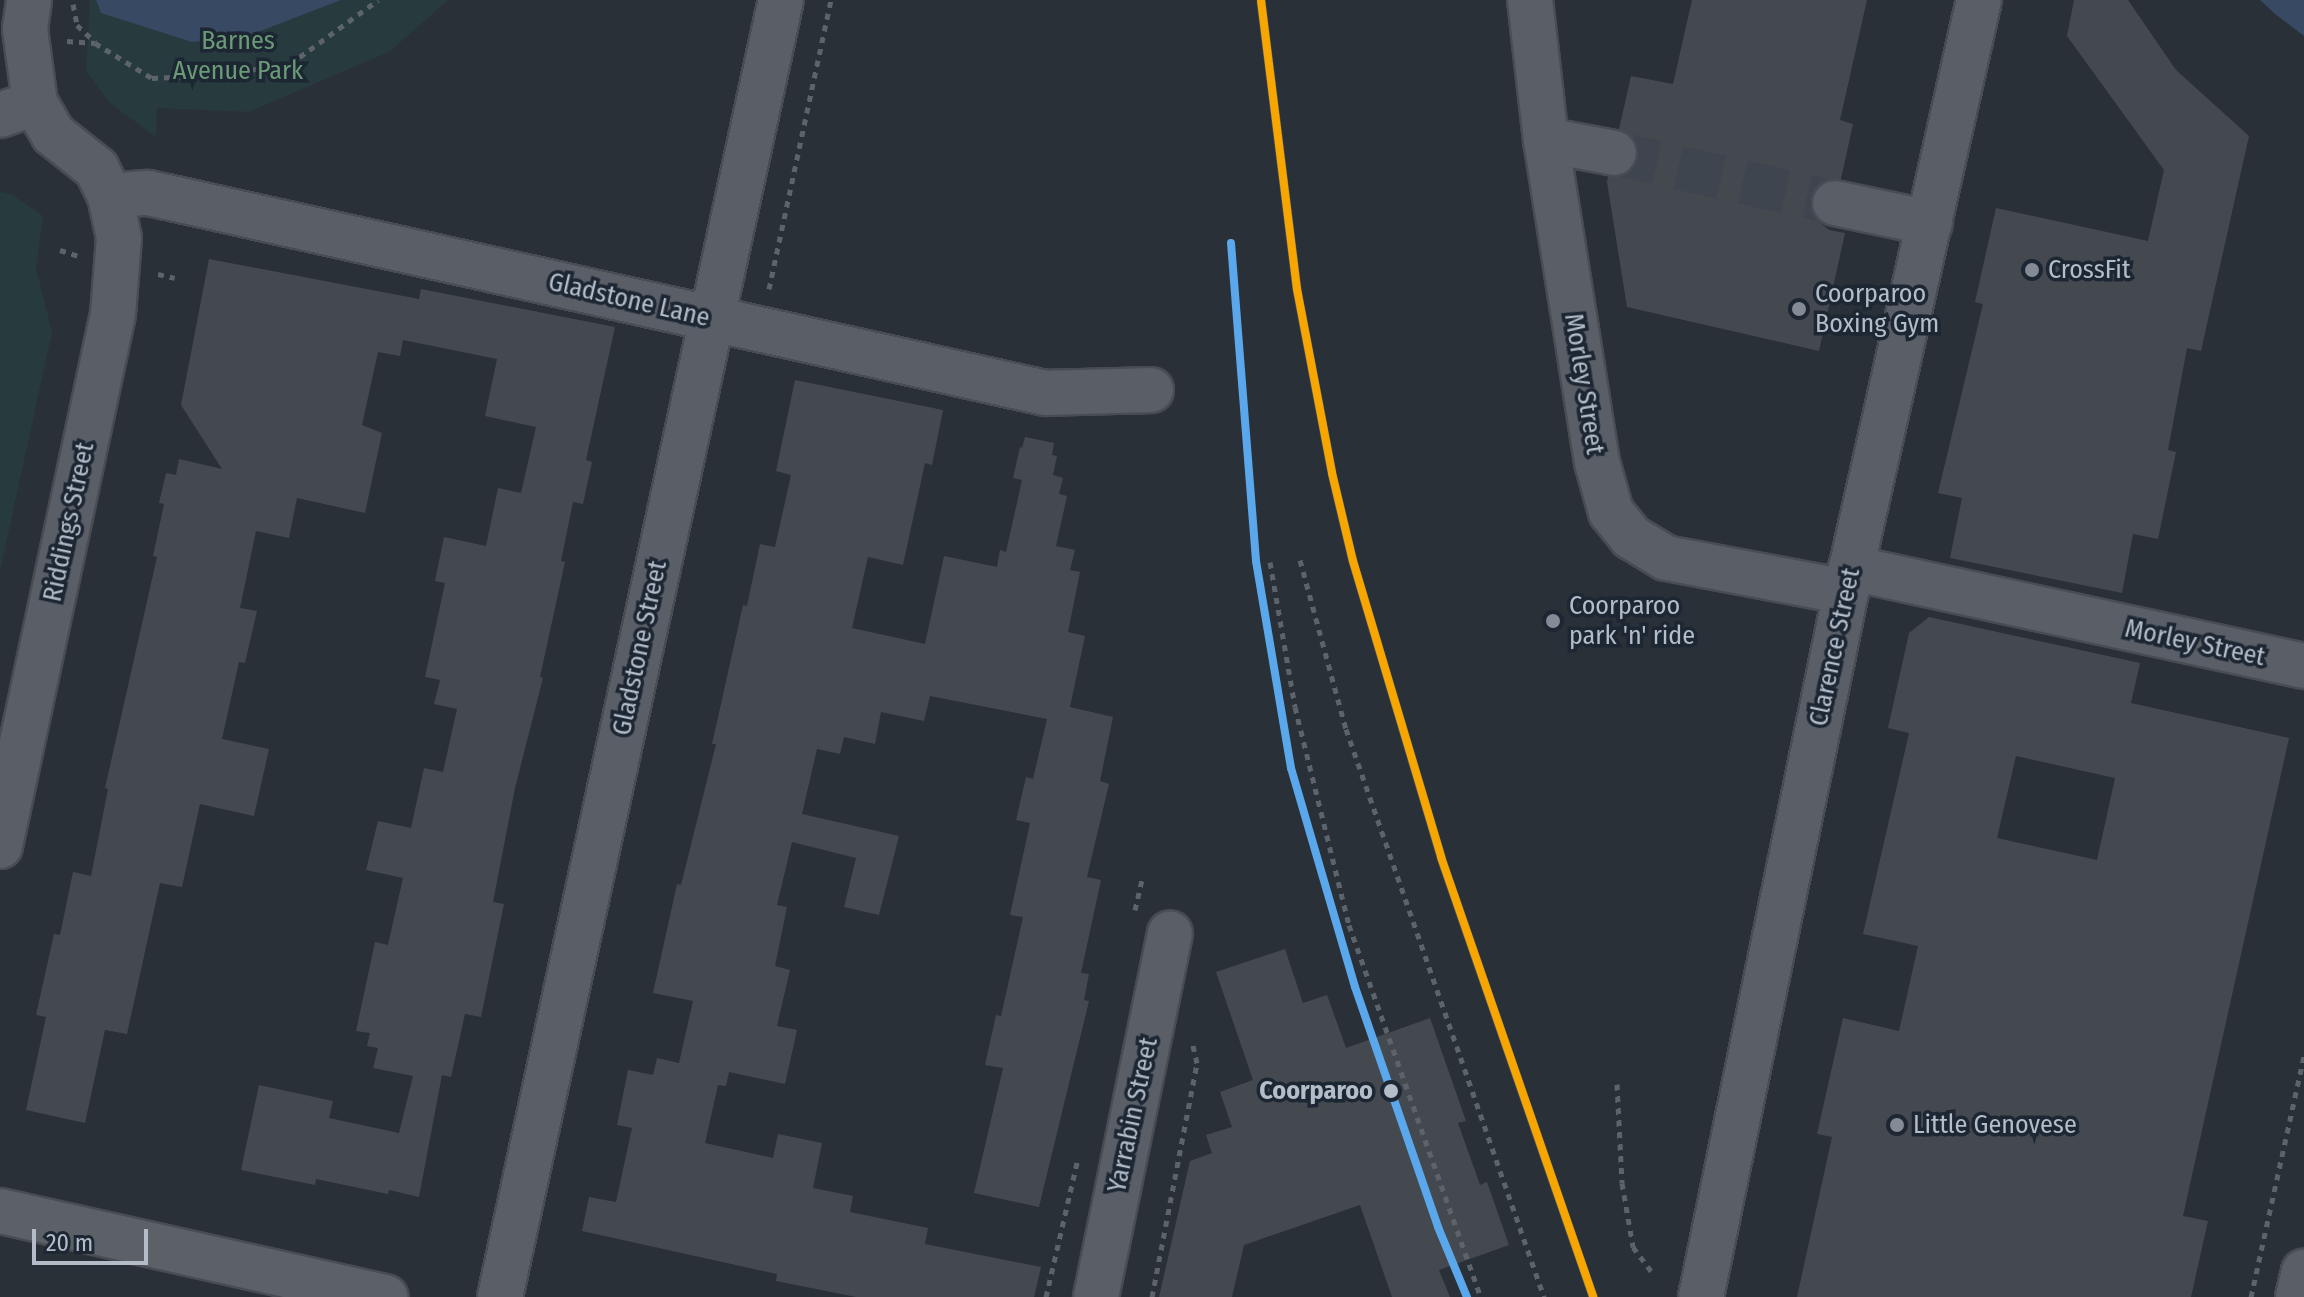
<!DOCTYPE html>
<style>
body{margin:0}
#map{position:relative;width:2304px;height:1297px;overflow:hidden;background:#2a3038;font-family:"Fira Sans Condensed",sans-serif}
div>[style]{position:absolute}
.green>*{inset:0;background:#273a3e}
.water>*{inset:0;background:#384963}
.building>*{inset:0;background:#444950}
.minor-tunnel>*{height:44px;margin-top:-22px;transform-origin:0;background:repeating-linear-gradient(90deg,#3f454e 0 44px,transparent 0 66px)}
.path>*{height:5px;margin-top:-2.5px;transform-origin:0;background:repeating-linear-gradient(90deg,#5d636a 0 6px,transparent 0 12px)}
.roads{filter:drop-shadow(2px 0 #484c53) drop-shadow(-2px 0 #484c53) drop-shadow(0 2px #484c53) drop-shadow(0 -2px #484c53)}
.minor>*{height:44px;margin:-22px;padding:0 22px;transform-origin:22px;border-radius:22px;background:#5a5e66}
.major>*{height:44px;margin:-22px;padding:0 22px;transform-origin:22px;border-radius:22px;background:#5c6168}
.rail>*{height:9px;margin-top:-4.5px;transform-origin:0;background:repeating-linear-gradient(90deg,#1d2633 0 18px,#595d64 0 36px);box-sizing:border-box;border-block:2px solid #595d64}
.rail-1>*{height:8px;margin:-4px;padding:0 4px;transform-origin:4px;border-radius:4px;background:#f7a600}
.rail-2>*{height:8px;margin:-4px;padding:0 4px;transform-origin:4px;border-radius:4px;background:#5aa8eb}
.dots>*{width:22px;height:22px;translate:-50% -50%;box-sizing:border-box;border:4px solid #1d2633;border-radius:50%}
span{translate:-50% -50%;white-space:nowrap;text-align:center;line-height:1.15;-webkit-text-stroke:7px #1d2633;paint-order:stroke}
.park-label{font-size:26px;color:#6b9a76}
.poi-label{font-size:26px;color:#b4bcc9}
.left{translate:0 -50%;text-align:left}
.street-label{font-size:26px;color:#b4bcc9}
.stop-label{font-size:26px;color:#b4bcc9;font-weight:700}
.right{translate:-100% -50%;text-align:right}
.scale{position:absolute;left:32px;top:1229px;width:116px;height:36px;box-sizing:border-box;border:4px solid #b4bcc9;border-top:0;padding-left:10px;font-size:24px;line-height:28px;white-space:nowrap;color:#b4bcc9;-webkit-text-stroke:6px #1d2633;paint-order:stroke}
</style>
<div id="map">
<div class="green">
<i style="clip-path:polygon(90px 0,448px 0,389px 52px,249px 112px,157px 108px,156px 137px,110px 103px,86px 71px)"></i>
<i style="clip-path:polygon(0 192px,11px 194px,43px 216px,36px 268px,52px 332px,0 571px)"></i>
</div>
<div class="water">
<i style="clip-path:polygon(96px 0,341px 0,250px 35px,192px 42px,101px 13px)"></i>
<i style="clip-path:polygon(2260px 0,2304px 0,2304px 36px,2275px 14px)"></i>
</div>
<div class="building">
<i style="clip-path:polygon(1692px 0,1867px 0,1840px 120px,1853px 124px,1841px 179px,1828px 179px,1817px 186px,1810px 199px,1812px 211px,1818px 221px,1829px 230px,1845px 233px,1819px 351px,1627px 307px,1607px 182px,1608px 177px,1621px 177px,1632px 170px,1638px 158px,1637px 144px,1631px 135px,1619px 129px,1631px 76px,1673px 84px)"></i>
<i style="clip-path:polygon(2074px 0,2128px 0,2176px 70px,2249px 136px,2201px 351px,2187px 348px,2168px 450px,2176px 452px,2158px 539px,2133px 534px,2122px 593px,1950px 558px,1962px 498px,1938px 493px,1983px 304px,1975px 302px,1996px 208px,2148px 241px,2164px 170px,2067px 36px)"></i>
<i style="clip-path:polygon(209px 259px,419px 299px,421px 289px,615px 327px,586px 460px,592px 462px,583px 504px,573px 502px,561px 561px,565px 562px,540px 677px,543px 678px,515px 788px,493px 902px,504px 904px,481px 1017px,465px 1014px,451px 1077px,442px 1075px,419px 1197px,389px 1190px,388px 1194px,316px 1179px,315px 1185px,241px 1170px,259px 1085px,333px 1101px,329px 1118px,399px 1133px,413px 1076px,373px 1068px,378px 1048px,367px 1046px,370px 1033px,356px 1031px,375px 942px,388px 945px,403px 878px,366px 870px,378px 821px,411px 828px,424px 768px,443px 772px,457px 709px,434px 704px,440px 680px,425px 677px,445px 583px,435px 581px,444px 537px,486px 546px,498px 488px,521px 493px,536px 427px,485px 416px,497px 359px,403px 340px,400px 356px,378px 352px,362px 425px,382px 433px,365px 513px,297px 498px,289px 538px,256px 531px,240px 608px,257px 611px,245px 663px,239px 662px,222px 739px,269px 749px,254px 816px,200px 804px,182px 887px,160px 883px,127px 1034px,105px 1030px,85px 1123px,26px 1110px,46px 1017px,36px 1015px,54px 934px,60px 935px,73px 872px,91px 876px,108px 789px,105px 788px,157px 557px,153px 556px,164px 504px,159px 503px,166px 473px,176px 475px,179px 459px,222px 469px,181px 405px)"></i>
<i style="clip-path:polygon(795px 380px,943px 410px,932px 465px,925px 463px,903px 565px,868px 557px,852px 628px,925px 644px,944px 556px,997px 567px,1000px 550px,1006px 552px,1022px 480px,1013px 478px,1020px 447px,1022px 448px,1025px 437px,1054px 443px,1052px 455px,1057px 456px,1053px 475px,1063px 478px,1059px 494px,1067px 496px,1056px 546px,1075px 550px,1070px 570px,1080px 572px,1068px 632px,1085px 636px,1070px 707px,1113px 717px,1100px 781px,1109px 784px,1087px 877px,1101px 880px,1081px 973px,1089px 974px,1084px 1000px,1089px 1001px,1039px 1207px,974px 1193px,1003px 1068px,985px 1065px,996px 1015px,1001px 1016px,1023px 917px,1010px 915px,1030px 823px,1016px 820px,1026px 777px,1033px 779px,1047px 719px,930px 696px,924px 721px,881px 712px,875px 744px,844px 737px,840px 754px,817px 749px,802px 814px,899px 836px,879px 915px,844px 907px,856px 858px,792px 842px,777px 905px,787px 907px,775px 966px,790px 970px,777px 1026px,797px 1030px,785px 1084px,729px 1072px,726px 1086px,718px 1085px,705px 1143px,773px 1158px,778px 1134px,822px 1143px,813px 1188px,853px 1196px,850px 1212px,928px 1228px,925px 1244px,1041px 1267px,1034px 1297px,856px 1297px,776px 1281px,777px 1274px,582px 1231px,589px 1197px,616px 1202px,632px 1128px,617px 1125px,628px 1070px,653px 1075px,657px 1058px,679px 1063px,693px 1001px,653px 993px,677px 884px,681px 885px,716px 744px,712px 744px,743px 605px,747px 606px,760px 544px,775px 547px,791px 475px,776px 471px)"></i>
<i style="clip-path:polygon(evenodd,1929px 617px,2140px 663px,2131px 703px,2289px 738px,2183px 1216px,2208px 1221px,2191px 1297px,1797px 1297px,1832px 1137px,1817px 1134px,1843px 1018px,1899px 1031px,1918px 946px,1863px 934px,1909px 733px,1888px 728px,1909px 633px,1929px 617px,2016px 756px,2115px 778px,2097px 860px,1997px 838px,2016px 756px)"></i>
<i style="clip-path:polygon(1285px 949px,1303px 1003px,1327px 995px,1346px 1048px,1430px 1018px,1466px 1121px,1458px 1123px,1480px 1185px,1487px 1182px,1509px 1245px,1439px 1270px,1450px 1297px,1392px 1297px,1360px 1205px,1244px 1245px,1232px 1297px,1159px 1297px,1190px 1161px,1212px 1153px,1206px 1135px,1232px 1127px,1220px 1092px,1253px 1080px,1216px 972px)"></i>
</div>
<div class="minor-tunnel">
<i style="left:1614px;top:153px;width:227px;rotate:12.7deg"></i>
</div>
<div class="path">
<i style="left:73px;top:4px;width:21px;rotate:79deg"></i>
<i style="left:77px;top:25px;width:25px;rotate:43deg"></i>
<i style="left:67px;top:41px;width:28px;rotate:4deg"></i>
<i style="left:95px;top:43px;width:67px;rotate:31.6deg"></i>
<i style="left:152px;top:78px;width:63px;rotate:-2.7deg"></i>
<i style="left:215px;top:75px;width:76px;rotate:-8.3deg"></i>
<i style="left:290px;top:64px;width:109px;rotate:-36deg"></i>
<i style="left:60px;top:250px;width:19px;rotate:18deg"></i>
<i style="left:158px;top:274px;width:17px;rotate:13deg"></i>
<i style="left:769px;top:289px;width:296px;rotate:-77.9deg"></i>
<i style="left:1300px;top:560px;width:175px;rotate:74.8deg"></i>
<i style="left:1346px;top:729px;width:602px;rotate:70.78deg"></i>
<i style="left:1270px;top:562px;width:147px;rotate:80.2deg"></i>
<i style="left:1295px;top:707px;width:225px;rotate:76.1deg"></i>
<i style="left:1349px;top:925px;width:395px;rotate:70.5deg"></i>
<i style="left:1135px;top:910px;width:31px;rotate:-77deg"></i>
<i style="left:1617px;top:1084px;width:99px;rotate:87.1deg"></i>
<i style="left:1622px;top:1183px;width:65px;rotate:80.2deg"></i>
<i style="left:1633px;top:1247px;width:35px;rotate:53deg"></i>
<i style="left:1046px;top:1297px;width:143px;rotate:-77deg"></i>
<i style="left:1152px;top:1297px;width:238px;rotate:-79.1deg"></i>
<i style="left:1197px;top:1063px;width:23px;rotate:-103deg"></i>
<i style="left:2251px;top:1297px;width:248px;rotate:-77.6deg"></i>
</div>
<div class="roads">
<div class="minor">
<i style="left:1530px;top:0;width:141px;rotate:83.5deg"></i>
<i style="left:1546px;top:140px;width:326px;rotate:81deg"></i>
<i style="left:1597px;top:462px;width:52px;rotate:74.4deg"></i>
<i style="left:1611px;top:512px;width:32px;rotate:51deg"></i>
<i style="left:1631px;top:537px;width:41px;rotate:31deg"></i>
<i style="left:1666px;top:558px;width:183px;rotate:10.7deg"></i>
<i style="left:0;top:115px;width:37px;rotate:-19deg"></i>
<i style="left:1546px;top:140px;width:69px;rotate:10.8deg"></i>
<i style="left:110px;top:196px;width:38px;rotate:-5deg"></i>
<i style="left:148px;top:193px;width:19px;rotate:12deg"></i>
<i style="left:167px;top:197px;width:900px;rotate:12.58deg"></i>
<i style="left:1045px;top:393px;width:106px;rotate:-1.6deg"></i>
<i style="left:1835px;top:203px;width:97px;rotate:11.9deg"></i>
<i style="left:1851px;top:568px;width:463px;rotate:12.2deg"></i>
<i style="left:0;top:846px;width:544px;rotate:-78.01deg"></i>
<i style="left:113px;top:314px;width:76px;rotate:-85.5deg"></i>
<i style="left:119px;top:238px;width:43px;rotate:-102.1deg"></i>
<i style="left:110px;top:196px;width:30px;rotate:-116deg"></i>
<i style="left:97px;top:169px;width:56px;rotate:-141.5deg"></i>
<i style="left:53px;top:134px;width:36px;rotate:-120deg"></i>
<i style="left:35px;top:103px;width:75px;rotate:-97.7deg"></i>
<i style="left:25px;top:29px;width:29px;rotate:-82deg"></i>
<i style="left:500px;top:1297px;width:1327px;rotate:-77.78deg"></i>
<i style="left:1096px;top:1297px;width:371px;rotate:-78.5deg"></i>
<i style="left:1701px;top:1297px;width:720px;rotate:-78.38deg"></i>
<i style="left:1846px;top:592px;width:607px;rotate:-77.34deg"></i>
<i style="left:2298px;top:1297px;width:26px;rotate:-77deg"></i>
</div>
<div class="major">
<i style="left:0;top:1211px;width:395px;rotate:12.6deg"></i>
</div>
</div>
<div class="rail">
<i style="left:1261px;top:0;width:291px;rotate:82.9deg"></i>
<i style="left:1297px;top:289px;width:187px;rotate:79.2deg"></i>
<i style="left:1332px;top:473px;width:90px;rotate:76.6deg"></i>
<i style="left:1353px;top:561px;width:309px;rotate:73.4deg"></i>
<i style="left:1441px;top:857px;width:466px;rotate:70.9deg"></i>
</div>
<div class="rail-1">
<i style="left:1261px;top:0;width:291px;rotate:82.9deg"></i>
<i style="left:1297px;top:289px;width:187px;rotate:79.2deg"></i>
<i style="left:1332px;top:473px;width:90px;rotate:76.6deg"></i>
<i style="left:1353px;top:561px;width:309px;rotate:73.4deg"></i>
<i style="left:1441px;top:857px;width:466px;rotate:70.9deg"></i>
</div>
<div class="rail-2">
<i style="left:1231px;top:243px;width:319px;rotate:85.5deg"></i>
<i style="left:1256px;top:561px;width:210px;rotate:80.4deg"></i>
<i style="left:1291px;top:768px;width:228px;rotate:73.7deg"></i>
<i style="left:1355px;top:987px;width:254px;rotate:70.9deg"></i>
<i style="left:1438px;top:1227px;width:76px;rotate:67.5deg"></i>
</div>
<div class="dots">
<i style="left:2032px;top:270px;background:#848b96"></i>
<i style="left:1799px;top:309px;background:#848b96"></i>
<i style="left:1553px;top:621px;background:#848b96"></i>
<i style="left:1391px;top:1091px;background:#b4bcc9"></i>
<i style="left:1897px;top:1125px;background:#848b96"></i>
</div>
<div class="park-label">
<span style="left:238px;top:56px">Barnes<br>Avenue Park</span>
</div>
<div class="poi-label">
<span class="left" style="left:2048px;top:270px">CrossFit</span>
<span class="left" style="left:1815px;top:309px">Coorparoo<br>Boxing Gym</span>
<span class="left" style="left:1569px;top:621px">Coorparoo<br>park 'n' ride</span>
<span class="left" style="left:1913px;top:1125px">Little Genovese</span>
</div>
<div class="street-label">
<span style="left:629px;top:300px;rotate:13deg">Gladstone Lane</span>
<span style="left:1584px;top:384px;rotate:81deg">Morley Street</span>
<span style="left:69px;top:522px;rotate:-78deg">Riddings Street</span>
<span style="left:2195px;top:643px;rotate:12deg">Morley Street</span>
<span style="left:1835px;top:647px;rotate:-78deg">Clarence Street</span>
<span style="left:640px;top:648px;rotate:-78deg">Gladstone Street</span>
<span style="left:1133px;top:1115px;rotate:-78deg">Yarrabin Street</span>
</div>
<div class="stop-label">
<span class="right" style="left:1373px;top:1091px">Coorparoo</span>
</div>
<div class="scale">20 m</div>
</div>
